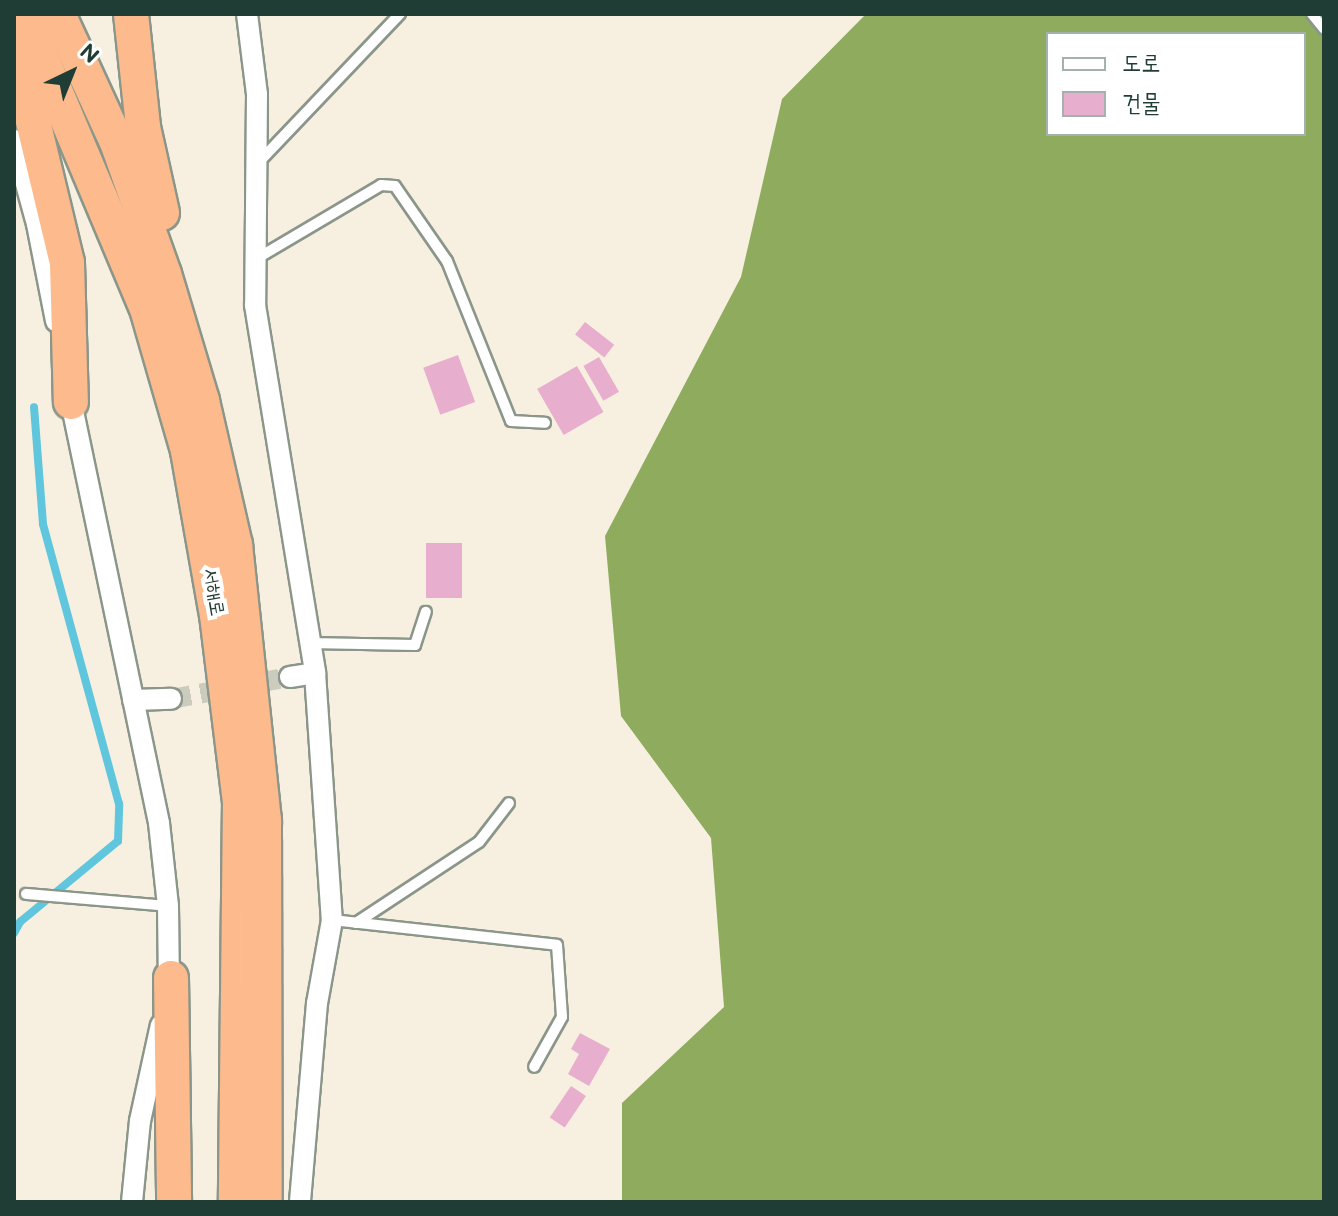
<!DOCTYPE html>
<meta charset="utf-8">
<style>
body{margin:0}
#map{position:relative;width:1338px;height:1216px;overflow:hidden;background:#f7f0e0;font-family:"Balsamiq Sans","Poor Story",sans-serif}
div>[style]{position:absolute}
.forest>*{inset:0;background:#8fab5e}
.stream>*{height:8px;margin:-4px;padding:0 4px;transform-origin:4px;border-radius:4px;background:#60c6dd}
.building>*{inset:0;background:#e8aecd;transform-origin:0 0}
.minor-tunnel>*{height:20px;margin-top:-10px;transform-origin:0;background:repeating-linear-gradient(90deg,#ccccbe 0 20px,transparent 0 30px)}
.roads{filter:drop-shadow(2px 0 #8b968a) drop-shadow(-2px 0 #8b968a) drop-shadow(0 2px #8b968a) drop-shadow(0 -2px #8b968a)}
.service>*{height:10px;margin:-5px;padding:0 5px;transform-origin:5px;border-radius:5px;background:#fff}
.minor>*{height:20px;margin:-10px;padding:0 10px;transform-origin:10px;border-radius:10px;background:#fff}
.trunk>*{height:34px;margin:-17px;padding:0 17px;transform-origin:17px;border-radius:17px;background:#fcba8d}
span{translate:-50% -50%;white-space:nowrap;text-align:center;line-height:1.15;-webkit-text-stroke:8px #fff;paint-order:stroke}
.street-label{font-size:20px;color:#1f3d34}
.frame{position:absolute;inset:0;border:16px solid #1f3d34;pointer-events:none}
.legend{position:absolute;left:1046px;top:32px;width:260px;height:104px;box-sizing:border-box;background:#fff;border:2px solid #a5b1ae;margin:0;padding:10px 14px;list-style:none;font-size:24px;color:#1f3d34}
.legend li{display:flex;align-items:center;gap:16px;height:40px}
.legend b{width:40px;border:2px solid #a5b1ae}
.north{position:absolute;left:32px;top:32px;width:80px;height:80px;-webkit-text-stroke:6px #fff;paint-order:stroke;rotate:43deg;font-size:22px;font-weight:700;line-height:32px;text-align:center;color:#1f3d34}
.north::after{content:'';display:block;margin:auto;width:28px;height:36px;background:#1f3d34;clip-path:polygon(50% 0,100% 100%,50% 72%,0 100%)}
</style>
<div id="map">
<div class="forest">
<i style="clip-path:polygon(evenodd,866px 14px,1324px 14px,1324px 1202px,622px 1202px,622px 1103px,724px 1007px,711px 838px,621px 716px,605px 536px,741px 277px,782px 99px,866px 14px,1048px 34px,1304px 34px,1304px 134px,1048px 134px,1048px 34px)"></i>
</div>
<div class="stream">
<i style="left:14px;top:933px;width:13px;rotate:-61deg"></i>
<i style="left:20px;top:922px;width:127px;rotate:-39.6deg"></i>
<i style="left:118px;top:841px;width:37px;rotate:-88deg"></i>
<i style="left:119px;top:804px;width:290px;rotate:-105.2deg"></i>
<i style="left:43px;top:524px;width:117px;rotate:-94.4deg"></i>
</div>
<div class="building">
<i style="left:585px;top:322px;width:37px;height:16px;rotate:38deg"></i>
<i style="left:458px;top:355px;width:50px;height:37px;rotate:70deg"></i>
<i style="left:599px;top:357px;width:40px;height:18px;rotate:60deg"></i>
<i style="left:577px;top:366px;width:53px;height:46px;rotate:60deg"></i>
<i style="left:426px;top:543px;width:36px;height:55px"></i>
<i style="clip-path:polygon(580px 1033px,610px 1049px,589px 1086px,568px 1074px,579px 1054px,571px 1049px)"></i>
<i style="left:571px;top:1086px;width:18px;height:38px;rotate:34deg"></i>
</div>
<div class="minor-tunnel">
<i style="left:171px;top:699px;width:121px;rotate:-10.5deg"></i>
</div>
<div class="roads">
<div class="service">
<i style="left:1312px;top:14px;width:19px;rotate:51deg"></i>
<i style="left:258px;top:163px;width:206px;rotate:-46.4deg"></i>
<i style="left:256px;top:259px;width:145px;rotate:-30.6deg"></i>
<i style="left:381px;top:185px;width:14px;rotate:4deg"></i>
<i style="left:395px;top:186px;width:91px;rotate:55.3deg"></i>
<i style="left:447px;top:261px;width:172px;rotate:68.2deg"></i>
<i style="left:511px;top:421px;width:34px;rotate:3deg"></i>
<i style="left:309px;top:643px;width:106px;rotate:1.1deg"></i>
<i style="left:415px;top:645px;width:35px;rotate:-72deg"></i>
<i style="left:26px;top:894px;width:143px;rotate:4.8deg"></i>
<i style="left:332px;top:920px;width:226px;rotate:6.3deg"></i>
<i style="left:557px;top:945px;width:72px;rotate:86deg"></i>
<i style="left:562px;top:1017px;width:57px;rotate:119.2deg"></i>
<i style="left:356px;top:923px;width:147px;rotate:-33.4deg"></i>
<i style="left:479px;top:842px;width:49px;rotate:-52.4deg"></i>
</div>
<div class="minor">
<i style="left:247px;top:14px;width:81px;rotate:82.9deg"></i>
<i style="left:257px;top:94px;width:211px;rotate:90.5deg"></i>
<i style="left:255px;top:305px;width:373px;rotate:80.7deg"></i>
<i style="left:315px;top:673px;width:248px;rotate:86.1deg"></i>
<i style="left:332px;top:920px;width:84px;rotate:100.2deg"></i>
<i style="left:317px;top:1003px;width:200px;rotate:94.9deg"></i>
<i style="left:14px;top:140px;width:87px;rotate:74.7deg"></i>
<i style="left:37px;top:224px;width:99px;rotate:78.9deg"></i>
<i style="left:69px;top:392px;width:440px;rotate:78.2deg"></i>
<i style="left:159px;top:823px;width:83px;rotate:83.8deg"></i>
<i style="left:168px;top:906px;width:79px;rotate:89.3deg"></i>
<i style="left:290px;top:677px;width:25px;rotate:-9deg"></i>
<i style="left:133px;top:700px;width:38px;rotate:-2deg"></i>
<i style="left:132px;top:1202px;width:81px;rotate:-84.4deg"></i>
<i style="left:140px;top:1121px;width:98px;rotate:-77.7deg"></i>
</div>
<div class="trunk">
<i style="left:23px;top:14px;width:323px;rotate:67.2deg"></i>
<i style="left:148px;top:312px;width:145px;rotate:73.9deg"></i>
<i style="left:188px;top:451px;width:167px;rotate:80deg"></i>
<i style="left:217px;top:615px;width:187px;rotate:83deg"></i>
<i style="left:240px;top:801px;width:401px;rotate:90.6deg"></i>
<i style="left:58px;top:14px;width:141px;rotate:65.3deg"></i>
<i style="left:117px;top:142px;width:140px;rotate:70.4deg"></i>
<i style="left:164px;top:274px;width:133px;rotate:73.3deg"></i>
<i style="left:202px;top:401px;width:148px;rotate:77.1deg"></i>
<i style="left:235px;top:545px;width:277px;rotate:84deg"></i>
<i style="left:264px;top:820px;width:382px;rotate:89.9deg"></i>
<i style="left:131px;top:14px;width:114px;rotate:83.9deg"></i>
<i style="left:143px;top:127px;width:88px;rotate:77.5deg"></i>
<i style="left:14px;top:42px;width:227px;rotate:76.5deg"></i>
<i style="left:67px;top:263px;width:139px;rotate:88.4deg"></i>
<i style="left:171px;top:978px;width:224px;rotate:89.2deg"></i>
</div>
</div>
<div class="street-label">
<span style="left:213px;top:592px;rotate:80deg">서해로</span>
</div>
<div class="frame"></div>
<ul class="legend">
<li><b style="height:10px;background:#fff"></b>도로</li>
<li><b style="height:22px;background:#e8aecd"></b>건물</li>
</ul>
<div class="north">N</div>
</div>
